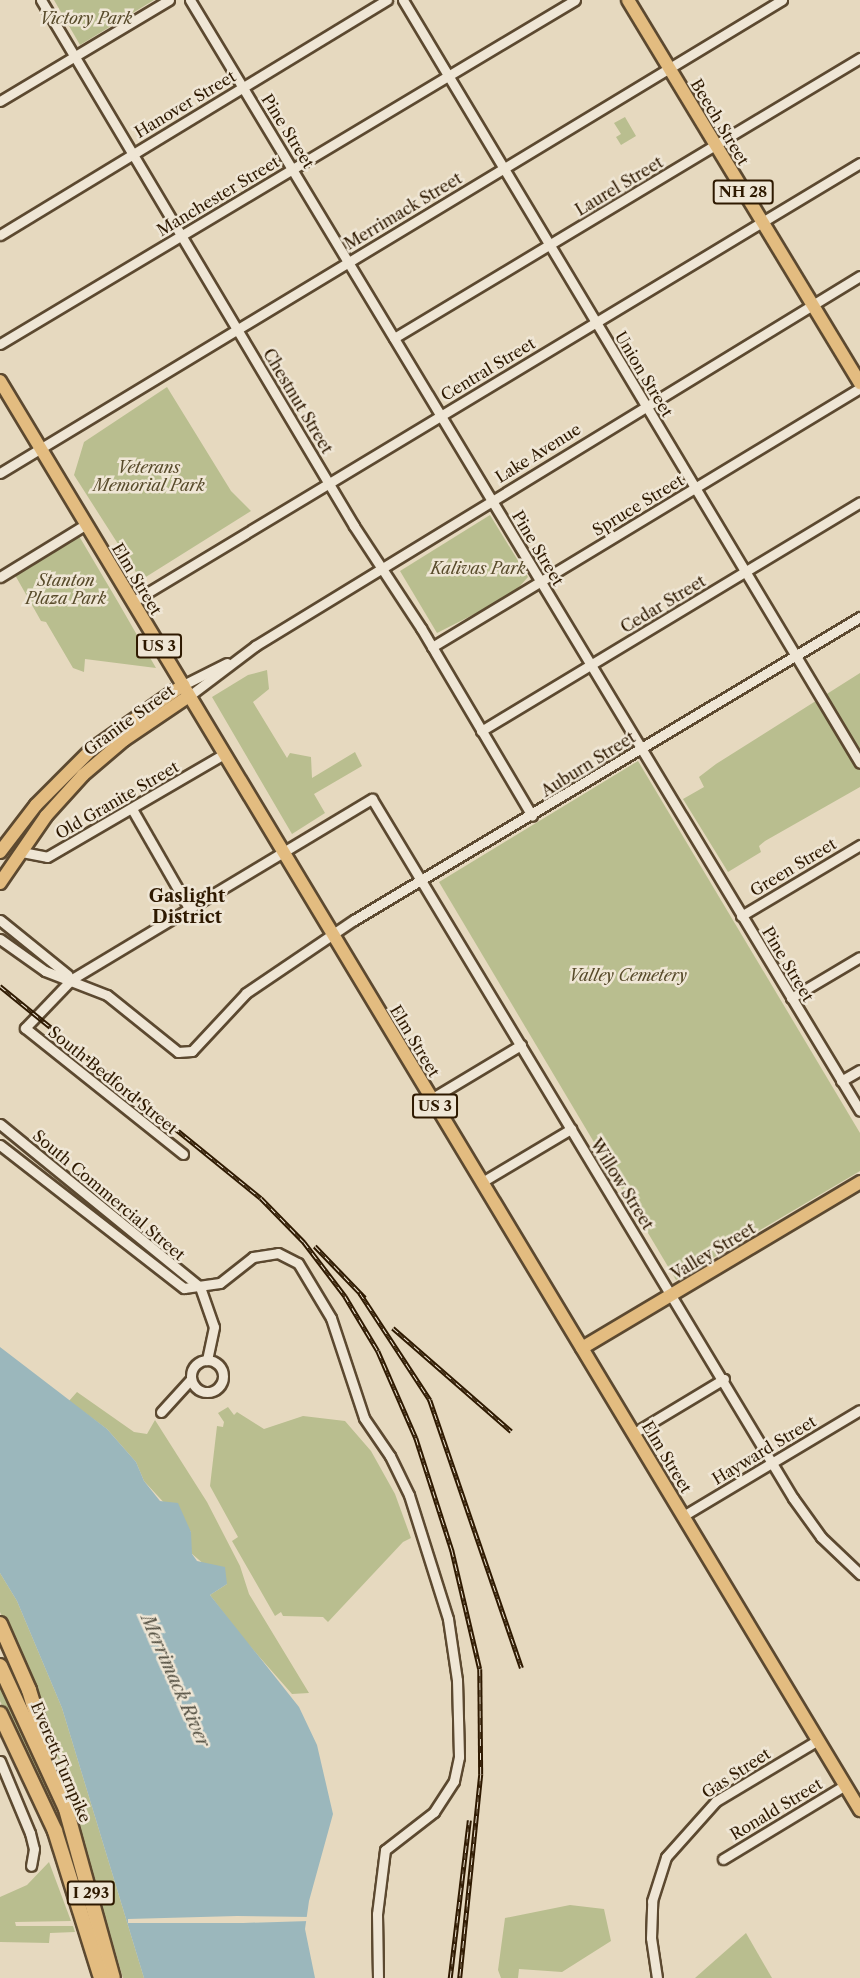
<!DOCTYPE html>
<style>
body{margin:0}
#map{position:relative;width:860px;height:1978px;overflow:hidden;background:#e6d9bf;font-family:"Libre Caslon Text",serif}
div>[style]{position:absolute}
.green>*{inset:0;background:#b9be8f}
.water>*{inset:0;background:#9bb7bc}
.pier>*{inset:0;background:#e6d9bf}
.roads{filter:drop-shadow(2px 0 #5c4930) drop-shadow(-2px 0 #5c4930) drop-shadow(0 2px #5c4930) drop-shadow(0 -2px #5c4930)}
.minor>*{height:9px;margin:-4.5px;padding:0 4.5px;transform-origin:4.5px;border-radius:4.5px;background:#efe6d5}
.minor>.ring{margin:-4.5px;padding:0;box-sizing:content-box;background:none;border:9px solid #efe6d5;border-radius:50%}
.major>*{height:12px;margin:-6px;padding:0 6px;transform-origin:6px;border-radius:6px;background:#e3bc80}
.highway>*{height:14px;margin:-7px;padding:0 7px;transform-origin:7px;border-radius:7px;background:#e3bc80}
.rail>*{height:4.5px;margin-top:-2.25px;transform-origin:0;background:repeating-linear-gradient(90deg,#efe6d5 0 7px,#2e1900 0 14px);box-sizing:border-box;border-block:2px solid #2e1900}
span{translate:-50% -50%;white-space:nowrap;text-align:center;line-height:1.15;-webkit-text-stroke:5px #efe6d5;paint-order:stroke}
.shield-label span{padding:2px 4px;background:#efe6d5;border:2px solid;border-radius:4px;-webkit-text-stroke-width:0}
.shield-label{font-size:15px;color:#2e1900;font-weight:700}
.park-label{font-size:16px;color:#584b2b;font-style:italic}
.street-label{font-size:16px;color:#2e1900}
.neighbourhood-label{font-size:18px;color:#2e1900;font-weight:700}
.water-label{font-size:18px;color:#545042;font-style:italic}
</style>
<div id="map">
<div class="green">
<i style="clip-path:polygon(54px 0,154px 0,80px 45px)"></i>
<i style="clip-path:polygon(625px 117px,636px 136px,621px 145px,616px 137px,621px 134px,614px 123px)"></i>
<i style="clip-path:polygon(167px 387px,231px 491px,251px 511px,141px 580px,74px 475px,84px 442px)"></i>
<i style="clip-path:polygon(490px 515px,528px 577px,512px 595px,437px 633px,400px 571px)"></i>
<i style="clip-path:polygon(79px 536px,118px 602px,156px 668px,85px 659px,84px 672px,73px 668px,46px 622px,41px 621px,15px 575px)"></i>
<i style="clip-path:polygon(267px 670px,269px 689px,253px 702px,287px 758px,290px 753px,311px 757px,312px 778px,355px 752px,362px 766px,314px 794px,325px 813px,292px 834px,212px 697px,248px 675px)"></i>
<i style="clip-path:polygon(860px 673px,860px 787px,765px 841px,759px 846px,761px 852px,728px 872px,683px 799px,704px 787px,699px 777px,716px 764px)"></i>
<i style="clip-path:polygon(638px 761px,860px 1133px,860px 1171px,676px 1280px,439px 882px)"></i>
<i style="clip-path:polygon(77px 1392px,134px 1432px,147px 1434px,155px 1420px,207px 1502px,240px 1566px,249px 1594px,309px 1693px,292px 1694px,242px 1637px,210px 1595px,227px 1584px,191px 1553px,191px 1532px,144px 1481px,136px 1462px,107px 1429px,69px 1401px)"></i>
<i style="clip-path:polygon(228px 1407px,234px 1415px,237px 1412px,264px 1429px,303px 1416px,345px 1421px,371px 1451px,395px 1494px,411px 1538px,403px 1542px,328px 1622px,323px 1617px,283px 1616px,281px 1612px,275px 1616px,232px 1541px,238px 1537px,210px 1486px,217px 1426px,223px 1427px,224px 1422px,218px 1413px)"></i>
<i style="clip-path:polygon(0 1573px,17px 1601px,62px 1708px,144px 1978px,123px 1978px,45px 1714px,0 1612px)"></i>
<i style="clip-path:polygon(0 1685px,30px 1746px,56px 1810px,0 1701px)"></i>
<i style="clip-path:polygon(49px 1862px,71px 1921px,15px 1922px,16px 1926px,73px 1926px,75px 1932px,50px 1933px,49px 1943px,0 1942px,0 1897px,27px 1885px)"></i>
<i style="clip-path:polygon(570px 1905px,604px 1909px,611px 1941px,562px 1972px,519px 1969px,518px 1978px,501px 1978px,498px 1970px,505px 1918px)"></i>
<i style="clip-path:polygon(746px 1933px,772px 1978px,695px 1978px)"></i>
</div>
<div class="water">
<i style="clip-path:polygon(0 1347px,107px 1429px,136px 1462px,144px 1481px,160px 1501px,178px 1503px,191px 1532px,192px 1554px,197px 1561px,225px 1567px,227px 1584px,210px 1595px,299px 1707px,317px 1745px,333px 1814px,309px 1901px,305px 1929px,315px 1978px,144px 1978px,62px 1708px,17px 1601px,0 1573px)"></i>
</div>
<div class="pier">
<i style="clip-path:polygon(237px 1916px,310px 1917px,309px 1921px,243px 1923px,128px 1923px,128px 1919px)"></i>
</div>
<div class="roads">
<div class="minor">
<i style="left:41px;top:0;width:612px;rotate:59.24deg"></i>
<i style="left:354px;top:526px;width:122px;rotate:56.7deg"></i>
<i style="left:421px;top:628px;width:218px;rotate:59.4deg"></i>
<i style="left:190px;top:0;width:1297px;rotate:58.91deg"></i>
<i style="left:403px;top:0;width:889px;rotate:59.08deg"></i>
<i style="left:0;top:101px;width:197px;rotate:-30.9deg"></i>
<i style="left:0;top:235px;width:453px;rotate:-31.3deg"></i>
<i style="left:394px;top:338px;width:544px;rotate:-31deg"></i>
<i style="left:0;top:344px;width:670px;rotate:-30.89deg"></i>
<i style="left:0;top:473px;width:914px;rotate:-31.17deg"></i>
<i style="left:0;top:577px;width:100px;rotate:-31.5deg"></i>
<i style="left:132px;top:602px;width:850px;rotate:-31.09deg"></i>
<i style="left:432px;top:647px;width:500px;rotate:-31.18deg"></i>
<i style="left:183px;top:685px;width:49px;rotate:-26.6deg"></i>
<i style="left:189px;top:696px;width:83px;rotate:-37.1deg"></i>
<i style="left:255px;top:646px;width:709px;rotate:-31.45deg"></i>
<i style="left:481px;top:731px;width:443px;rotate:-31.1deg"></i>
<i style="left:132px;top:809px;width:114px;rotate:60.1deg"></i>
<i style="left:22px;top:852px;width:25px;rotate:11deg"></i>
<i style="left:47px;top:857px;width:205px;rotate:-30.2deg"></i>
<i style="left:741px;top:916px;width:139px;rotate:-30.8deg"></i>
<i style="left:0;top:920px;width:87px;rotate:39deg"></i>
<i style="left:0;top:939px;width:55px;rotate:35.4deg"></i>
<i style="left:45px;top:971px;width:66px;rotate:21.2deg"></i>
<i style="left:107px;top:995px;width:91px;rotate:38.8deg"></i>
<i style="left:178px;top:1052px;width:14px;rotate:-4deg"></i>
<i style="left:192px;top:1051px;width:79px;rotate:-47deg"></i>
<i style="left:246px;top:993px;width:130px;rotate:-34.1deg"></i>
<i style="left:354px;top:920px;width:590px;rotate:-30.91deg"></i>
<i style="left:791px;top:998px;width:80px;rotate:-30.7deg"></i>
<i style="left:841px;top:1081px;width:22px;rotate:-30deg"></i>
<i style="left:431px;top:1099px;width:105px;rotate:-31deg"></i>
<i style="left:0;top:1124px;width:258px;rotate:39.2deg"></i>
<i style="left:0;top:1145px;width:233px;rotate:37.9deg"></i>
<i style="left:184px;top:1288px;width:36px;rotate:-8deg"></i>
<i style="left:220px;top:1283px;width:42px;rotate:-38.2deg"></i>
<i style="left:253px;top:1257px;width:25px;rotate:-9deg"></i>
<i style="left:278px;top:1253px;width:22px;rotate:27deg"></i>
<i style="left:298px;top:1263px;width:64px;rotate:59deg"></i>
<i style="left:331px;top:1318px;width:105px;rotate:71.7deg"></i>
<i style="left:364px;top:1418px;width:46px;rotate:55.6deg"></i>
<i style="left:390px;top:1456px;width:43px;rotate:64deg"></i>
<i style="left:409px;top:1495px;width:130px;rotate:72.5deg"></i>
<i style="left:448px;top:1619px;width:62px;rotate:81.6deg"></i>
<i style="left:457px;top:1680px;width:77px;rotate:88.5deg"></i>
<i style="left:459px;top:1757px;width:25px;rotate:102deg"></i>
<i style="left:454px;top:1781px;width:37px;rotate:123deg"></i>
<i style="left:434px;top:1812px;width:62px;rotate:142.2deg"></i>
<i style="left:385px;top:1850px;width:64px;rotate:97.1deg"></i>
<i style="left:377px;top:1914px;width:64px;rotate:89.1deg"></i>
<i style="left:183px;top:1154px;width:202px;rotate:-141.4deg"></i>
<i style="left:25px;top:1028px;width:68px;rotate:-46.2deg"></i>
<i style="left:72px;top:979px;width:350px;rotate:-31deg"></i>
<i style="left:372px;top:799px;width:816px;rotate:58.94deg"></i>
<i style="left:793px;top:1498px;width:48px;rotate:54.3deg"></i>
<i style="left:821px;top:1537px;width:54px;rotate:43.5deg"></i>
<i style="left:482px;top:1182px;width:104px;rotate:-30.8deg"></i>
<i style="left:200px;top:1287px;width:42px;rotate:70.7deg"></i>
<i style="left:214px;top:1327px;width:34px;rotate:102deg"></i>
<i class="ring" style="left:191px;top:1360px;width:23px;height:23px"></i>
<i style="left:161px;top:1412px;width:45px;rotate:-47.7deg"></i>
<i style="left:634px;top:1433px;width:105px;rotate:-31deg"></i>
<i style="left:683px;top:1516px;width:206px;rotate:-30.9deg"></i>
<i style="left:0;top:1761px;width:78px;rotate:67.4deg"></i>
<i style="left:30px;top:1833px;width:16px;rotate:76deg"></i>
<i style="left:34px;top:1849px;width:17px;rotate:100deg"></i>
<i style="left:723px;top:1859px;width:143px;rotate:-31.2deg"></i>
<i style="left:657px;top:1978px;width:40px;rotate:-98.5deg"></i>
<i style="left:651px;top:1938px;width:37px;rotate:-88deg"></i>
<i style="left:652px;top:1901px;width:46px;rotate:-72.3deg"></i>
<i style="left:666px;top:1857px;width:75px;rotate:-48.2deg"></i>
<i style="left:716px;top:1801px;width:119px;rotate:-30.9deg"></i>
</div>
<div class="major">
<i style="left:628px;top:0;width:448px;rotate:58.8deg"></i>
<i style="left:0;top:381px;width:1668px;rotate:58.96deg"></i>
<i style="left:0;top:852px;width:59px;rotate:-52.5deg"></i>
<i style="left:36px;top:805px;width:78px;rotate:-45deg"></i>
<i style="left:91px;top:750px;width:113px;rotate:-35.2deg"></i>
<i style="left:0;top:883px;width:81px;rotate:-55.5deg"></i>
<i style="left:46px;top:816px;width:55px;rotate:-47.9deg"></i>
<i style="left:83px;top:775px;width:54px;rotate:-40.5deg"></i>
<i style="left:124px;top:740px;width:78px;rotate:-34.1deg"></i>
<i style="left:582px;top:1348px;width:324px;rotate:-30.8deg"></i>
</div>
<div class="highway">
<i style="left:0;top:1624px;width:72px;rotate:66.3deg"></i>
<i style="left:29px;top:1690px;width:65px;rotate:73deg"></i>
<i style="left:0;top:1666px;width:157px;rotate:65.2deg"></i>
<i style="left:66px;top:1809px;width:175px;rotate:74.5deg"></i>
<i style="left:0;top:1714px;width:129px;rotate:64.8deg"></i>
<i style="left:55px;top:1831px;width:154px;rotate:72.6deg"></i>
</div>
</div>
<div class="rail">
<i style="left:0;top:986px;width:336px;rotate:39.1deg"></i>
<i style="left:261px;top:1198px;width:62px;rotate:45.7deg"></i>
<i style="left:304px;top:1242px;width:68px;rotate:52.8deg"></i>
<i style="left:345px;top:1296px;width:64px;rotate:59deg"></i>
<i style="left:378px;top:1351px;width:95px;rotate:66.4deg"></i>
<i style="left:416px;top:1438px;width:118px;rotate:72.2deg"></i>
<i style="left:452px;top:1550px;width:122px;rotate:76.8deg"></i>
<i style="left:480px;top:1669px;width:105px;rotate:89.5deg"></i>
<i style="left:481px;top:1774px;width:205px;rotate:95.9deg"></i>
<i style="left:315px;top:1246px;width:72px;rotate:46.1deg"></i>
<i style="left:360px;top:1293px;width:128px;rotate:56.8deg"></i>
<i style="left:430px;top:1400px;width:283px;rotate:71.1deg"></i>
<i style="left:393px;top:1328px;width:157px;rotate:41.1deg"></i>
<i style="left:450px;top:1978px;width:159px;rotate:-83.1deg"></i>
</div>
<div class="shield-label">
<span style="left:743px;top:192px">NH 28</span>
<span style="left:159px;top:646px">US 3</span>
<span style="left:435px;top:1106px">US 3</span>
<span style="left:91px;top:1893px">I 293</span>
</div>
<div class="park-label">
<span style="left:86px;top:18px">Victory Park</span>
<span style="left:149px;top:476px">Veterans<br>Memorial Park</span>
<span style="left:478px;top:568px">Kalivas Park</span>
<span style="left:66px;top:589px">Stanton<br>Plaza Park</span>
<span style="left:628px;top:975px">Valley Cemetery</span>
</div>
<div class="street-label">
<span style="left:185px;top:104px;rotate:-31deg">Hanover Street</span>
<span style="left:720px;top:122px;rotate:59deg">Beech Street</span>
<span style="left:288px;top:131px;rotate:58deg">Pine Street</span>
<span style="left:619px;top:186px;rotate:-31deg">Laurel Street</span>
<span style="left:218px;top:196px;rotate:-31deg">Manchester Street</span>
<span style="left:403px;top:211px;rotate:-31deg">Merrimack Street</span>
<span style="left:488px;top:369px;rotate:-31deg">Central Street</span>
<span style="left:644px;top:374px;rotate:59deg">Union Street</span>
<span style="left:298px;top:401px;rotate:59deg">Chestnut Street</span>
<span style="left:538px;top:453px;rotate:-32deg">Lake Avenue</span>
<span style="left:638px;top:505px;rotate:-31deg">Spruce Street</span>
<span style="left:538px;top:548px;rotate:59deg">Pine Street</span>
<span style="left:137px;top:579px;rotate:59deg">Elm Street</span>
<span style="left:663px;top:604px;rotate:-31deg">Cedar Street</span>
<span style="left:129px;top:720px;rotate:-36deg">Granite Street</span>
<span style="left:588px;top:764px;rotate:-32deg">Auburn Street</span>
<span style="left:117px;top:800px;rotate:-30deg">Old Granite Street</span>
<span style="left:793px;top:867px;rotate:-31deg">Green Street</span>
<span style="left:788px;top:964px;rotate:59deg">Pine Street</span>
<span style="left:415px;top:1041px;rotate:59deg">Elm Street</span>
<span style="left:113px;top:1080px;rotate:39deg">South Bedford Street</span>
<span style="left:622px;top:1184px;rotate:58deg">Willow Street</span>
<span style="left:109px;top:1195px;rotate:40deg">South Commercial Street</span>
<span style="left:713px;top:1251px;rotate:-31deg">Valley Street</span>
<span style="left:764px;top:1450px;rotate:-31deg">Hayward Street</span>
<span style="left:667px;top:1457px;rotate:59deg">Elm Street</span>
<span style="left:61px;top:1762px;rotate:67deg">Everett Turnpike</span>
<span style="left:736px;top:1773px;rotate:-33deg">Gas Street</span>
<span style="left:776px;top:1809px;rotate:-31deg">Ronald Street</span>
</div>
<div class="neighbourhood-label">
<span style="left:187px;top:907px">Gaslight<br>District</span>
</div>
<div class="water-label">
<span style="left:175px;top:1681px;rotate:66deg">Merrimack River</span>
</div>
</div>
